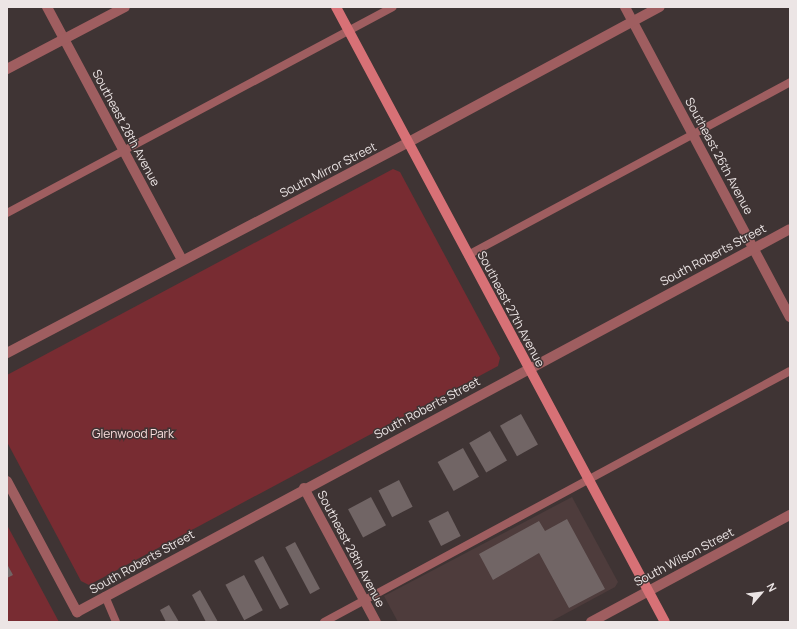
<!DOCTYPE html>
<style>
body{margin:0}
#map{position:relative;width:797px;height:629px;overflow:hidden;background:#3f3434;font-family:Manrope,sans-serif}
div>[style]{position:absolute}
.built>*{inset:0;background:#4e3c3c}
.green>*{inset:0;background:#782c32}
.building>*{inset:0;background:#716565;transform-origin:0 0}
.lane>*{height:8px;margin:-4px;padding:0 4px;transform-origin:4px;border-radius:4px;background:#9f5e60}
.street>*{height:10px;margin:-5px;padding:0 5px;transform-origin:5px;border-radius:5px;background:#9f5e60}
.secondary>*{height:10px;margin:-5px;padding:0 5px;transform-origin:5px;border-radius:5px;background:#d77176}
span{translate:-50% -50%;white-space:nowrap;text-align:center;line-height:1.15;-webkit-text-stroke:3px #3f3434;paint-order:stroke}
.street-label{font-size:12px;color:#ece5e5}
.park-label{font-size:12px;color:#f9dcdc}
.frame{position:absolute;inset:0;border:8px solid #ece5e5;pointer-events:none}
.north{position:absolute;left:741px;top:573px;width:40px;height:40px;-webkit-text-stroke:3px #3f3434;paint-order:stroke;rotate:62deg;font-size:11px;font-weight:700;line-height:16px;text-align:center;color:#ece5e5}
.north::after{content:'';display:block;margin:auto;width:14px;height:18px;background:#ece5e5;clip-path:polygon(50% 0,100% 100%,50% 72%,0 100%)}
</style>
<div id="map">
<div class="built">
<i style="clip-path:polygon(572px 497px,618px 582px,615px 587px,550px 622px,398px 622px,384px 596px)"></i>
</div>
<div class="green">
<i style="clip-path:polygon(393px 169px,400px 172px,500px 358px,498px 366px,89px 585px,81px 581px,7px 442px,7px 375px)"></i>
<i style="clip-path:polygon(7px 525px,59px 622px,7px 622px)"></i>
</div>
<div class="building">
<i style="left:521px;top:414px;width:35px;height:24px;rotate:61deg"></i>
<i style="left:490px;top:431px;width:34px;height:24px;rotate:60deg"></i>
<i style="left:463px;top:448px;width:33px;height:29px;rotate:61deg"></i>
<i style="left:399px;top:480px;width:30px;height:23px;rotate:63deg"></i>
<i style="left:371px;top:497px;width:32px;height:26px;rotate:62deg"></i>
<i style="left:448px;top:511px;width:28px;height:22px;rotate:63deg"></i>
<i style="clip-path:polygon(567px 519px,605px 589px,569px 608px,539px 553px,493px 580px,479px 554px,539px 521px,545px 531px)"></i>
<i style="left:295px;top:542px;width:53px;height:11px;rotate:62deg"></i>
<i style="left:263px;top:556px;width:55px;height:10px;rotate:62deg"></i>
<i style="clip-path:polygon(7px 564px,13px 575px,7px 578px)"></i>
<i style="left:244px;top:575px;width:40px;height:21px;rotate:62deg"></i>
<i style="clip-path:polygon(200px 590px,218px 622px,206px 622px,192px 595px)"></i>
<i style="clip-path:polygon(169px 605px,179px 622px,166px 622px,160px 610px)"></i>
</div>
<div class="lane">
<i style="left:7px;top:213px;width:437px;rotate:-28.1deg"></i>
<i style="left:468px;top:255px;width:366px;rotate:-28.2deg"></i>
<i style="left:105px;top:596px;width:28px;rotate:67deg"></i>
<i style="left:324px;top:622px;width:529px;rotate:-28.31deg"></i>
</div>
<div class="street">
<i style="left:47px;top:7px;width:287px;rotate:61.9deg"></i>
<i style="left:625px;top:7px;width:351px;rotate:62deg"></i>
<i style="left:7px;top:69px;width:133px;rotate:-27.7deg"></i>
<i style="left:7px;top:353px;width:452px;rotate:-27.7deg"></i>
<i style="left:407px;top:143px;width:287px;rotate:-28.3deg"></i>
<i style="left:7px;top:481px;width:149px;rotate:61.9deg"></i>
<i style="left:77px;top:612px;width:809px;rotate:-28.24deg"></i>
<i style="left:304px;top:488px;width:152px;rotate:61.8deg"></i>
<i style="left:591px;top:622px;width:226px;rotate:-28.3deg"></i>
</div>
<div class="secondary">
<i style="left:336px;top:7px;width:697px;rotate:61.86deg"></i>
</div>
<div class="street-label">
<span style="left:126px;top:128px;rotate:62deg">Southeast 28th Avenue</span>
<span style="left:719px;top:156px;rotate:62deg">Southeast 26th Avenue</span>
<span style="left:328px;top:170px;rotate:-27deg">South Mirror Street</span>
<span style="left:713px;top:255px;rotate:-28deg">South Roberts Street</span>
<span style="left:511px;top:309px;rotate:62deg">Southeast 27th Avenue</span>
<span style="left:427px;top:408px;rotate:-28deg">South Roberts Street</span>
<span style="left:351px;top:549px;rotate:62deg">Southeast 28th Avenue</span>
<span style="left:684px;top:557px;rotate:-28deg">South Wilson Street</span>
<span style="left:142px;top:562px;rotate:-29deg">South Roberts Street</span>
</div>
<div class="park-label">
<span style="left:133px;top:434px">Glenwood Park</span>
</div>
<div class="frame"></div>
<div class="north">N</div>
</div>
